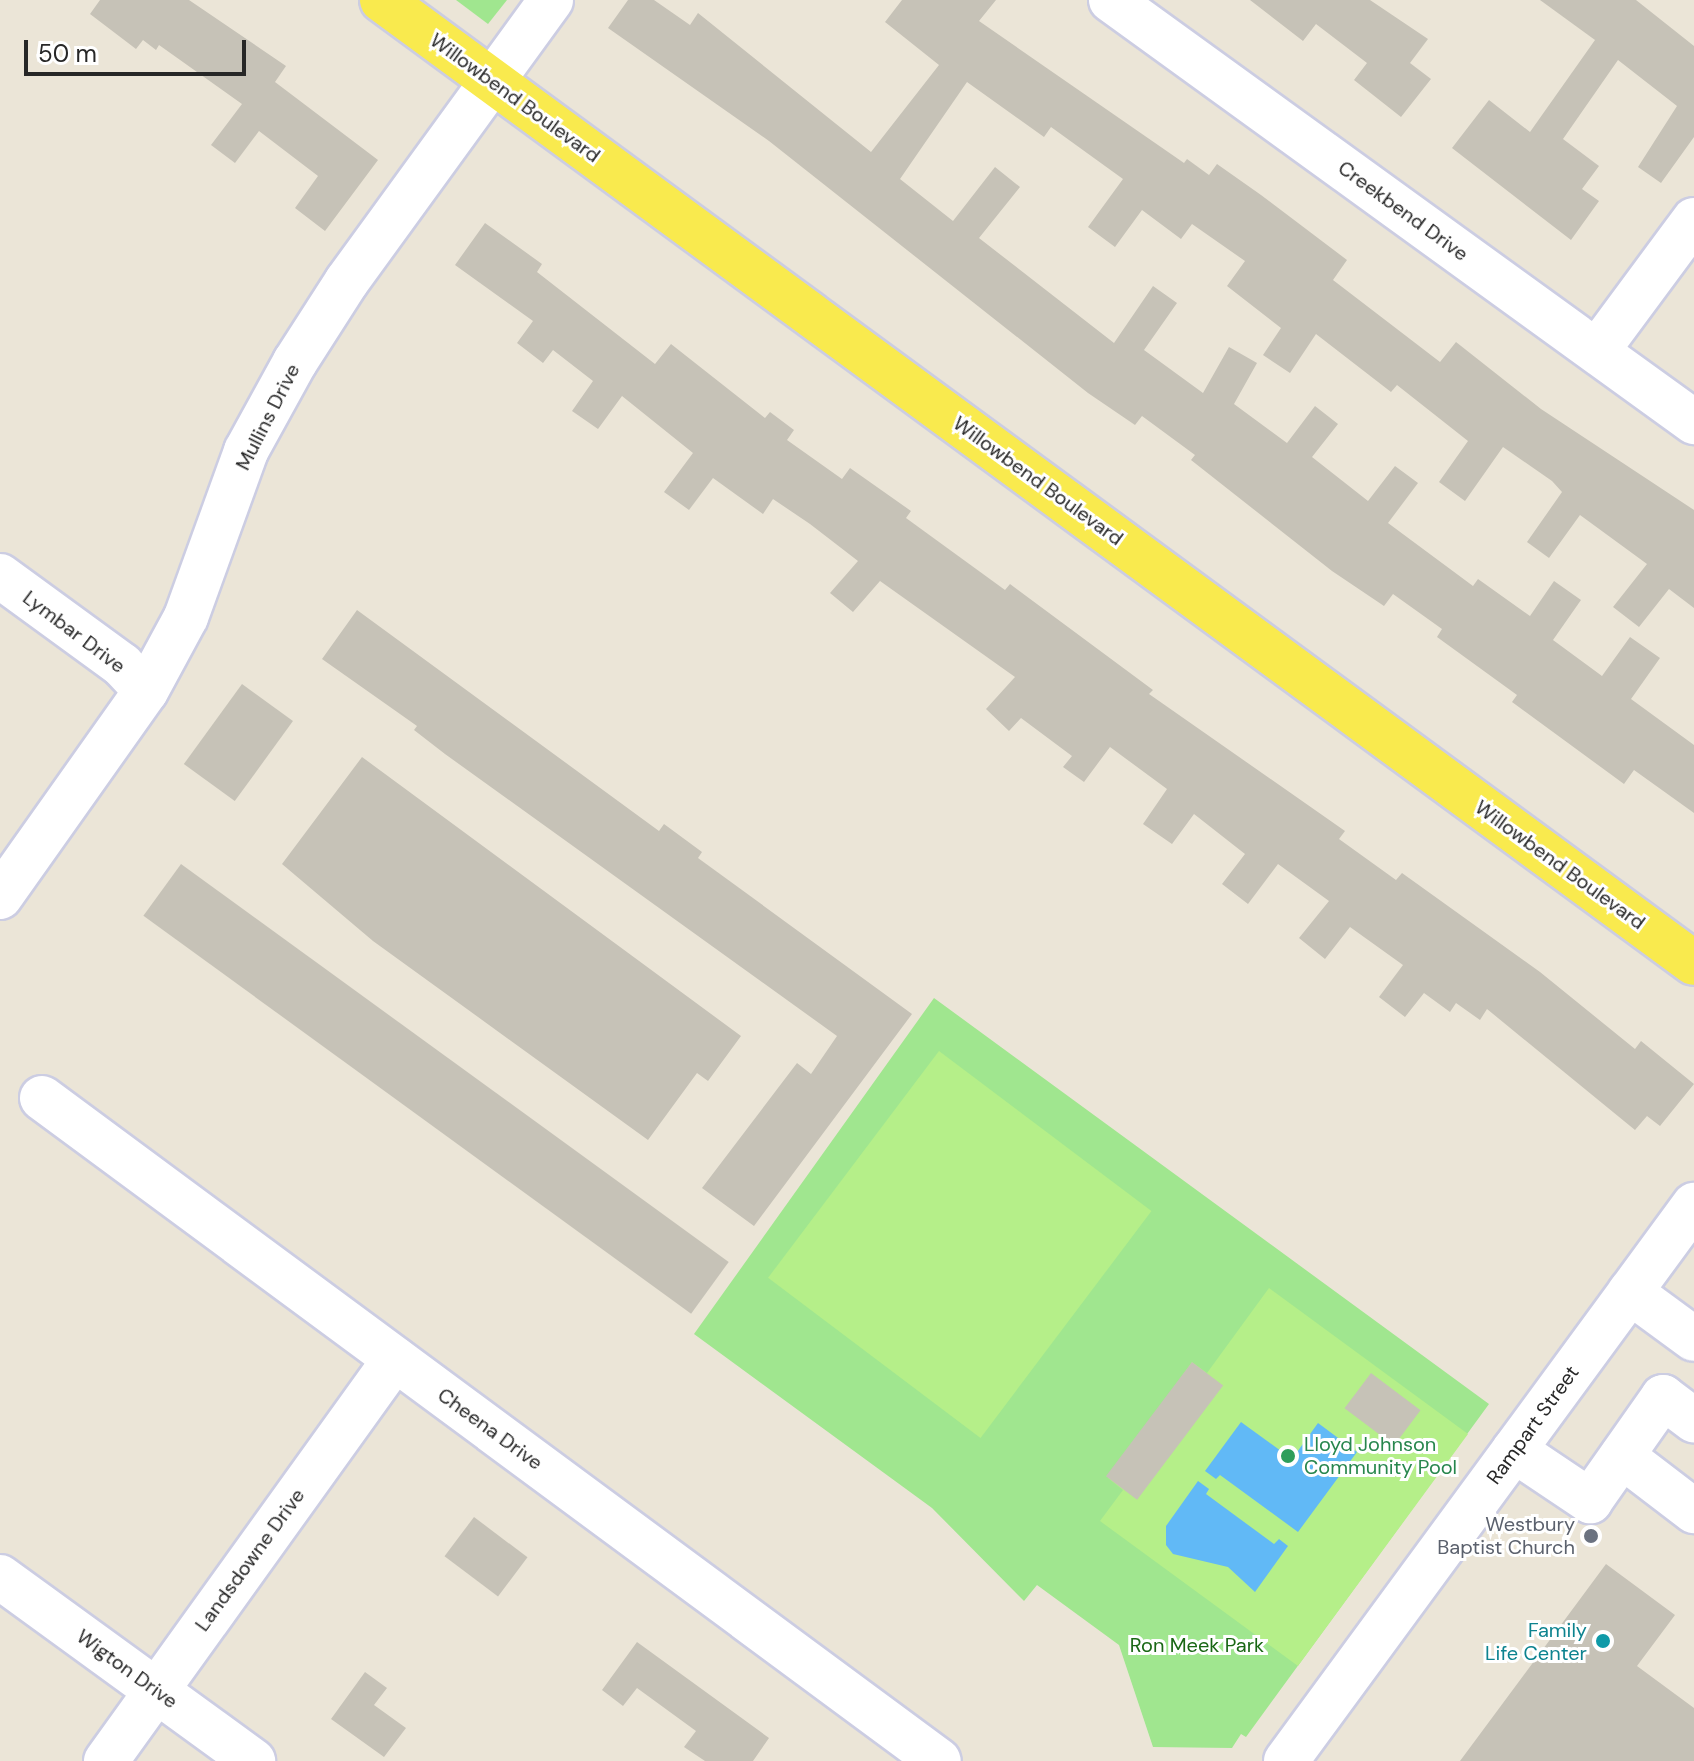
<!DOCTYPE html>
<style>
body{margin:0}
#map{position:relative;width:1694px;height:1761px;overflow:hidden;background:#ebe5d7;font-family:"DM Sans",sans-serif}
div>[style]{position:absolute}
.green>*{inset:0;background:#a0e68f}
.pitch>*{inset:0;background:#b5ef89;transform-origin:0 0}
.water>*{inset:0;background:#61b9f6}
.building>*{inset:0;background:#c6c2b7;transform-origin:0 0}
.roads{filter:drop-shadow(2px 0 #cccde2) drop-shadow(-2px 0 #cccde2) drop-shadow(0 2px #cccde2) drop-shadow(0 -2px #cccde2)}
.minor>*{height:44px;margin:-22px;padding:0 22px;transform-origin:22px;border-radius:22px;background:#fff}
.major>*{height:44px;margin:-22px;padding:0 22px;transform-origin:22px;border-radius:22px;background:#f9ea4e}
.dots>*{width:22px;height:22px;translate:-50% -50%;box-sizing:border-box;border:4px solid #fff;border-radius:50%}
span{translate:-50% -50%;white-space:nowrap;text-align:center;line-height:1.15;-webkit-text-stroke:6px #fff;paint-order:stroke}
.street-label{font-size:20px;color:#272727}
.leisure-label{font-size:20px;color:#27864d}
.left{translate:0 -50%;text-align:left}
.worship-label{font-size:20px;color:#5b616d}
.right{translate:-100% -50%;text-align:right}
.culture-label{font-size:20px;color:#0d838f}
.park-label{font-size:20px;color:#196714}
.scale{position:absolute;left:24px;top:40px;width:222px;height:36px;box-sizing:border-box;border:4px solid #272727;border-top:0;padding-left:10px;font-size:24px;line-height:28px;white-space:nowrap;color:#272727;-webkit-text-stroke:6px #fff;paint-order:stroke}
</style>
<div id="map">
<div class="green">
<i style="clip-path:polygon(456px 0,507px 0,488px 24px)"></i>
<i style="clip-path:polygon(934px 998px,1489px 1404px,1246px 1737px,1241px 1734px,1232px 1748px,1153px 1747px,1119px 1645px,1037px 1585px,1024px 1601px,932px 1508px,694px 1334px)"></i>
</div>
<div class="pitch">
<i style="left:939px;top:1051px;width:266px;height:284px;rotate:37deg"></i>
<i style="clip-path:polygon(1269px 1288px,1468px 1434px,1298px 1666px,1100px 1521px,1123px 1490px,1108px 1478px,1192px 1362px,1207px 1373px)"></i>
</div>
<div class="water">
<i style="clip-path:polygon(1241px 1422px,1292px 1459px,1318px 1423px,1357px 1452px,1298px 1532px,1220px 1475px,1216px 1479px,1205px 1471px)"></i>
<i style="clip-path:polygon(1198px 1481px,1209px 1489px,1206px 1494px,1274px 1544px,1279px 1539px,1288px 1546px,1255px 1592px,1228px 1567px,1173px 1554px,1166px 1545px,1166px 1526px)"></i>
</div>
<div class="building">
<i style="clip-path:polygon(100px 0,189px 0,286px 66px,275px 82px,378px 160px,325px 231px,295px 208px,318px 176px,259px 131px,235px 163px,211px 145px,242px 104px,159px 45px,156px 50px,143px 40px,136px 49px,90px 14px)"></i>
<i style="clip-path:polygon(628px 0,654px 0,690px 25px,698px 13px,871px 152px,939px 65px,885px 22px,902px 0,996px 0,979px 21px,1184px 163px,1187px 159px,1209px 175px,1217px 164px,1261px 195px,1347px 260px,1333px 280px,1440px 362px,1456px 342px,1541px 409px,1694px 510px,1694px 608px,1669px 589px,1639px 627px,1613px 607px,1647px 564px,1580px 515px,1549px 558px,1527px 542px,1562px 492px,1552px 481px,1503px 447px,1465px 501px,1439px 482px,1468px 441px,1397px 385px,1391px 392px,1316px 334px,1290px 373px,1263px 355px,1281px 328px,1227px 286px,1245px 261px,1192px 224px,1181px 239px,1142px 210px,1115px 247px,1088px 227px,1123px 179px,1051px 127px,1044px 137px,967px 82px,900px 179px,953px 221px,995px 167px,1020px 187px,979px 238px,1114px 343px,1153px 286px,1177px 303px,1144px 350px,1203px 393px,1229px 347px,1257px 363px,1234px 404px,1287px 443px,1315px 406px,1338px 424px,1312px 457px,1368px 501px,1395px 466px,1418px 483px,1388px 523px,1473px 586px,1478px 579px,1530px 616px,1554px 581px,1581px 600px,1553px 640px,1602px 676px,1630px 637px,1660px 658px,1631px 699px,1694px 745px,1694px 813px,1634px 770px,1624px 784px,1512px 702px,1517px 695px,1437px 637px,1442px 629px,1393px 594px,1384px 606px,1332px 571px,1191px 460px,1195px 455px,1142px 416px,1135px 425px,1088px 393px,769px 141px,608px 28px)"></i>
<i style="clip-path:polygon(1250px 0,1370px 0,1428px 39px,1410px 63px,1431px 79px,1401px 117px,1354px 80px,1367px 63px,1316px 24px,1303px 41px)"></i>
<i style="clip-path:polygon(1540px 0,1636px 0,1694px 46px,1694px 137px,1661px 183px,1638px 167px,1677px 106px,1618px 60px,1563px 139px,1599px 166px,1582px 189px,1599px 201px,1571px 240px,1452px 148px,1489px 100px,1530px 132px,1595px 40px)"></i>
<i style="clip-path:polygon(485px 223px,542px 264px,537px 272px,655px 364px,671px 344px,765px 418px,770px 412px,794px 430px,787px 440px,842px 479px,850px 468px,911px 511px,906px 518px,1005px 590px,1010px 584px,1153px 690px,1149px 694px,1345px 831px,1339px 839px,1396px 880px,1402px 873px,1540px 972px,1635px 1049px,1641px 1041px,1694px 1084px,1660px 1126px,1647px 1116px,1635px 1130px,1487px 1009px,1480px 1020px,1456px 1003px,1450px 1012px,1424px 993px,1405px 1017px,1379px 997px,1403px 965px,1350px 927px,1325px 959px,1299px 938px,1329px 901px,1278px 864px,1248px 904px,1222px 884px,1245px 854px,1194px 814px,1172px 844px,1143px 824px,1167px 789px,1110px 747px,1084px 782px,1063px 767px,1072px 756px,1021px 718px,1009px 731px,986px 709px,1015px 677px,880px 581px,853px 612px,830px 593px,858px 561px,810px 524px,773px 499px,763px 514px,713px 478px,689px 510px,664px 492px,693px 453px,622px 396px,598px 429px,572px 411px,593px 381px,553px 350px,543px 363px,517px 343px,533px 321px,455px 265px)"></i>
<i style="clip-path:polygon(357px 610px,659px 831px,664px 824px,702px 852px,698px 858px,912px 1014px,754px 1226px,702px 1188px,797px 1063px,811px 1074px,837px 1036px,445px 754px,414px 730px,417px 726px,322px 659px)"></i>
<i style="left:242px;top:684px;width:63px;height:99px;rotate:36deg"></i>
<i style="clip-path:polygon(362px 757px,741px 1036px,708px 1081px,697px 1073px,648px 1140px,373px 941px,282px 864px)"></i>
<i style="left:181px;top:864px;width:677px;height:64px;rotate:36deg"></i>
<i style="left:1192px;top:1362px;width:39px;height:143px;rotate:37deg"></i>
<i style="left:1371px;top:1373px;width:62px;height:44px;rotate:37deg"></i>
<i style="left:474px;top:1517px;width:67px;height:49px;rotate:37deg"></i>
<i style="clip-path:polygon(1606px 1564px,1675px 1615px,1637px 1666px,1694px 1708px,1694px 1761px,1460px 1761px)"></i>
<i style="clip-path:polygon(637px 1642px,769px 1738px,753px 1761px,705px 1761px,684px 1747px,696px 1731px,637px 1688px,623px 1706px,602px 1690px)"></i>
<i style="clip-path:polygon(365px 1672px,387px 1688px,374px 1705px,406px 1728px,384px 1757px,331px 1719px)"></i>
</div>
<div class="roads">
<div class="minor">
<i style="left:1111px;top:0;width:720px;rotate:35.9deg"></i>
<i style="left:1597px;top:351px;width:163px;rotate:-53.5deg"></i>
<i style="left:0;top:576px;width:151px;rotate:36.1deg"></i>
<i style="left:122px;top:665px;width:35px;rotate:47deg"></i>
<i style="left:0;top:897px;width:252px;rotate:-54.7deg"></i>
<i style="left:146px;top:691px;width:84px;rotate:-61.6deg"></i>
<i style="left:186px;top:617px;width:177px;rotate:-70.1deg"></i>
<i style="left:246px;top:451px;width:102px;rotate:-61.2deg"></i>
<i style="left:295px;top:362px;width:96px;rotate:-57.3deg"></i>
<i style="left:347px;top:281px;width:347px;rotate:-54deg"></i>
<i style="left:42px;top:1098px;width:1115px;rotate:36.47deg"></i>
<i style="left:1630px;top:1292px;width:79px;rotate:36.3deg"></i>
<i style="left:1514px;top:1450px;width:92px;rotate:33.9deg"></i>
<i style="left:1590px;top:1501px;width:127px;rotate:-54.9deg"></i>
<i style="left:1663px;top:1397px;width:39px;rotate:37deg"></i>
<i style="left:1622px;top:1456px;width:91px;rotate:37.4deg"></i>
<i style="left:0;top:1577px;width:313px;rotate:36deg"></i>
<i style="left:106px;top:1761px;width:495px;rotate:-54.3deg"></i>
<i style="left:1286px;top:1761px;width:690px;rotate:-53.73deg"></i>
</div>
<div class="major">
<i style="left:382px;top:0;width:1627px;rotate:36.28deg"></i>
</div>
</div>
<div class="dots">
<i style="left:1288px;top:1456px;background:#2e9e5b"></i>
<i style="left:1591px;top:1536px;background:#6b7280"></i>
<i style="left:1603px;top:1641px;background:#0f9aa8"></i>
</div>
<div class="street-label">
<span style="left:515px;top:98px;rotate:36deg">Willowbend Boulevard</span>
<span style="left:1403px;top:211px;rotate:36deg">Creekbend Drive</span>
<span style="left:268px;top:417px;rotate:-63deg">Mullins Drive</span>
<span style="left:1038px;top:481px;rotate:36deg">Willowbend Boulevard</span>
<span style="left:74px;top:632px;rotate:37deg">Lymbar Drive</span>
<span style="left:1560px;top:865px;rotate:36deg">Willowbend Boulevard</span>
<span style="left:1533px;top:1425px;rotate:-54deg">Rampart Street</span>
<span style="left:490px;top:1429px;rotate:36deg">Cheena Drive</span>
<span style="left:250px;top:1560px;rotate:-54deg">Landsdowne Drive</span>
<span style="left:127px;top:1669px;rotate:36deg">Wigton Drive</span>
</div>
<div class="leisure-label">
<span class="left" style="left:1304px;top:1456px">Lloyd Johnson<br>Community Pool</span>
</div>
<div class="worship-label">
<span class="right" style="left:1575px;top:1536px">Westbury<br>Baptist Church</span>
</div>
<div class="culture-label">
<span class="right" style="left:1587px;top:1642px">Family<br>Life Center</span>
</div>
<div class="park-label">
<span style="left:1197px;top:1645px">Ron Meek Park</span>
</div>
<div class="scale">50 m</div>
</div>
